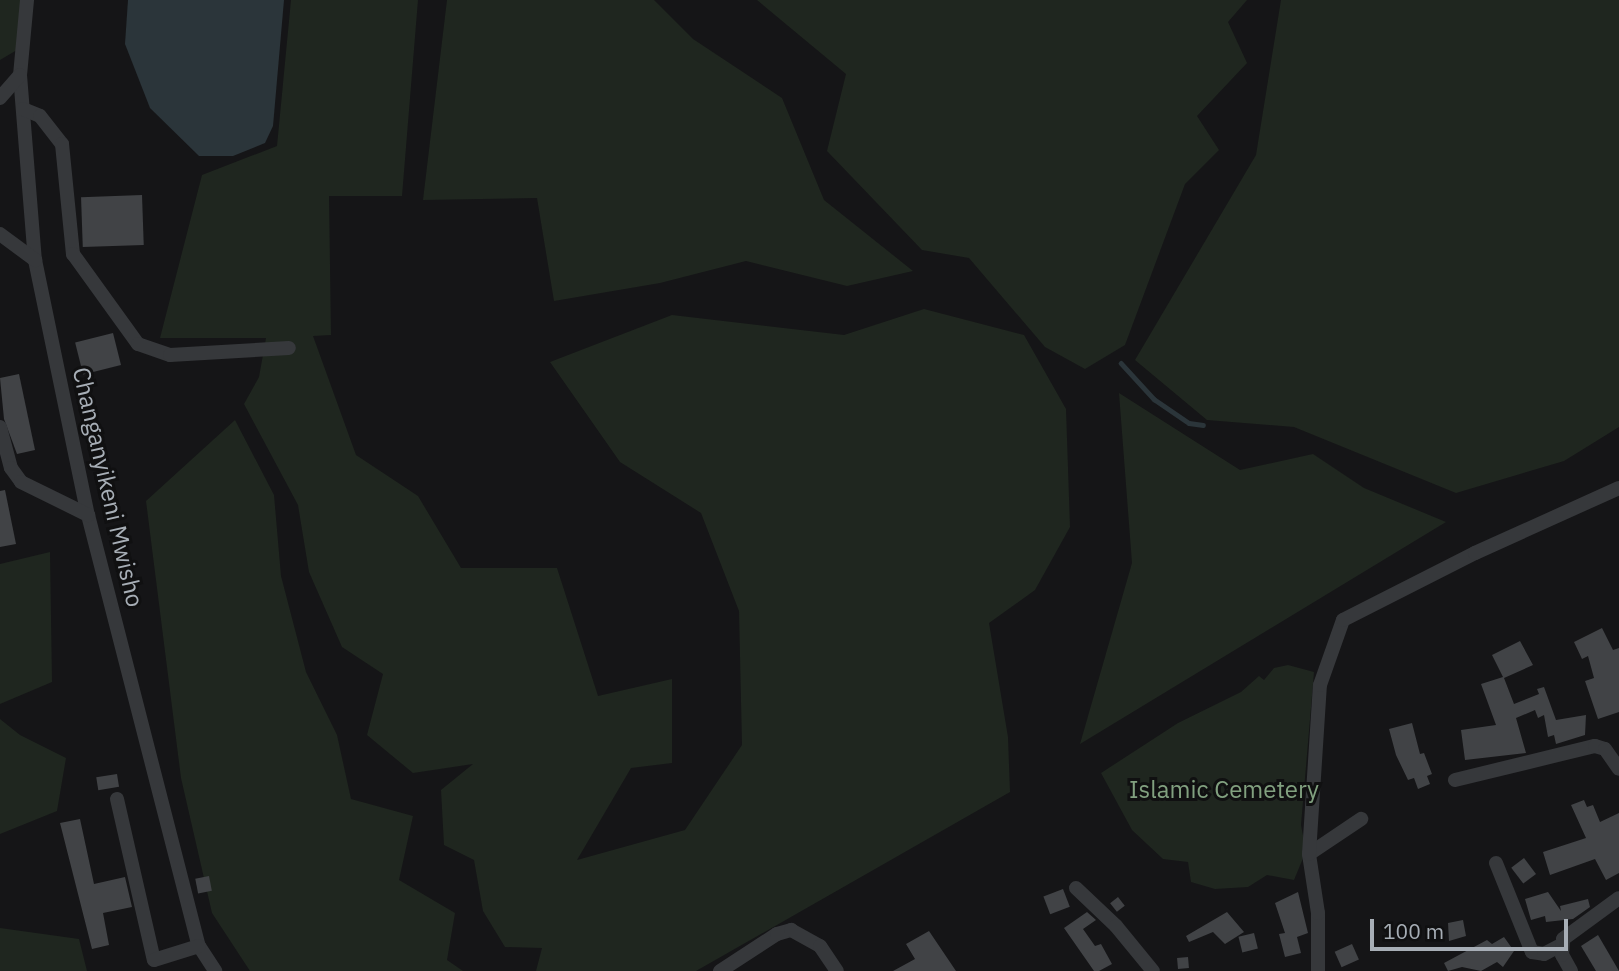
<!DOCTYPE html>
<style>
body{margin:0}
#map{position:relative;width:1619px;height:971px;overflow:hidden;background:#151517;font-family:"IBM Plex Sans",sans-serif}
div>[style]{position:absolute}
.green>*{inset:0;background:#1f261f}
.water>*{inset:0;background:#2b353a}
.stream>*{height:4.5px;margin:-2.25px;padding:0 2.25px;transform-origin:2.25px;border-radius:2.25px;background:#2b353a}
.building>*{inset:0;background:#414346;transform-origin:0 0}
.minor>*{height:14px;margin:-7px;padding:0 7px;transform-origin:7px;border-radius:7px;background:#36383b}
span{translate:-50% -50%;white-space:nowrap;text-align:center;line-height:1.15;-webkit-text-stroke:6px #101011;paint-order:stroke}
.street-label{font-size:24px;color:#a7aeb6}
.park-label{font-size:24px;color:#81a07f}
.scale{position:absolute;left:1370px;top:919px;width:198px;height:32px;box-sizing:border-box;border:4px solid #a7aeb6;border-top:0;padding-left:9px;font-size:21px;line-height:24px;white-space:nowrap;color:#a7aeb6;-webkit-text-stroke:5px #101011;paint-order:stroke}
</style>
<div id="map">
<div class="green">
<i style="clip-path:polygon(0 0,28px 0,22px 47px,0 60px)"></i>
<i style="clip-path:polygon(291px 0,418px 0,402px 196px,329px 196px,331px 335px,313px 336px,356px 455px,418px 496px,461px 568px,557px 568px,598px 696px,672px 679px,672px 763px,631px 768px,577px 860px,685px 830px,742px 745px,739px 611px,701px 513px,620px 462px,550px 362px,672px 315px,844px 335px,924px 309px,1024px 335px,1066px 409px,1070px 527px,1035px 590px,989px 623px,1008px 737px,1010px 792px,696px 971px,536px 971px,542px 948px,505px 947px,483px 911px,474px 860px,444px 845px,441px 790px,473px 764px,413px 773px,367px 735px,383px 674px,342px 647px,309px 572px,298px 505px,244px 404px,259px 377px,266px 338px,160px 338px,202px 175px,277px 146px)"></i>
<i style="clip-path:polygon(447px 0,654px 0,693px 39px,782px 98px,824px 200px,913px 271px,847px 286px,746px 261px,660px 283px,554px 301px,537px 198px,423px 200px)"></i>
<i style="clip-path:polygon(757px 0,1247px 0,1228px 22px,1247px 63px,1197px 116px,1219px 150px,1185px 184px,1125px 345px,1085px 369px,1045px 347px,969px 258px,922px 250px,827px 151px,846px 74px)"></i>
<i style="clip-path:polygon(1281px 0,1619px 0,1619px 427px,1564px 461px,1456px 493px,1294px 427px,1207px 420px,1135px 360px,1256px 155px)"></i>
<i style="clip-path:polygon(1119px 393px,1240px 470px,1313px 454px,1364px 488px,1446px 522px,1080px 744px,1132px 563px)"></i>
<i style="clip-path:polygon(235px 420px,274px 495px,281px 576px,306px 672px,337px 735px,351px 799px,413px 816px,399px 880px,455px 913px,447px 960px,463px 971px,250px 971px,212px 913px,181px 778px,146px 501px)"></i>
<i style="clip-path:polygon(50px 552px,52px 682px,0 704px,0 564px)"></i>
<i style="clip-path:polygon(1288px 665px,1314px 672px,1301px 825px,1306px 851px,1294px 880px,1267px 875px,1248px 887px,1215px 889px,1191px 882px,1188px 862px,1163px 859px,1132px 830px,1101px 773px,1178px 723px,1241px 692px,1259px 676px,1264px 680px,1274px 668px)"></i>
<i style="clip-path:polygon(0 719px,20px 735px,66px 758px,57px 811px,0 834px)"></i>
<i style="clip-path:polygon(0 928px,79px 939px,87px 971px,0 971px)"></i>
</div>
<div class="water">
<i style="clip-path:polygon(128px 0,284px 0,273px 126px,265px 143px,233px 156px,199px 156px,150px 108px,125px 44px)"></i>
</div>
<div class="stream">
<i style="left:1121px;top:363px;width:49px;rotate:47.5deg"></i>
<i style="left:1154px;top:399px;width:42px;rotate:34.4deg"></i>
<i style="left:1189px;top:423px;width:14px;rotate:8deg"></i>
</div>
<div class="building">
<i style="left:142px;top:195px;width:50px;height:61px;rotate:88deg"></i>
<i style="left:113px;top:333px;width:33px;height:39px;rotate:76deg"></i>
<i style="clip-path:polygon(19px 374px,35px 450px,17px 454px,4px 419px,0 378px)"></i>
<i style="clip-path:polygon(5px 490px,16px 544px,0 547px,0 491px)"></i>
<i style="clip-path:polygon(1602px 628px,1613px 650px,1619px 648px,1619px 712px,1598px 719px,1585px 681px,1594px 678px,1588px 656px,1582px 659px,1574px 642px)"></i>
<i style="clip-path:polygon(1520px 641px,1533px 665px,1504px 678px,1514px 704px,1539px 694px,1537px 689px,1544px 687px,1556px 720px,1586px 715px,1585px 735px,1556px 744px,1554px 735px,1548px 737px,1544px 715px,1538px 718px,1535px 710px,1516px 718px,1526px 753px,1465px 760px,1461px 730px,1496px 725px,1481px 684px,1503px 677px,1492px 655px)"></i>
<i style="clip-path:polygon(1412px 723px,1420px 754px,1424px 753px,1432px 774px,1427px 776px,1430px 784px,1418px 789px,1414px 778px,1408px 780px,1396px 755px,1389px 729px)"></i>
<i style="left:117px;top:774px;width:13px;height:21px;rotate:81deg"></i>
<i style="clip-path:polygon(1584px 800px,1587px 807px,1593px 805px,1600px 822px,1619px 813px,1619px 873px,1606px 880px,1595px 859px,1550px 875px,1543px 852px,1586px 838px,1571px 805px)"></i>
<i style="clip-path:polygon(80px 819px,94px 884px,125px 877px,132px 907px,103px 913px,109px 945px,92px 949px,60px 823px)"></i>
<i style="left:1524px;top:858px;width:20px;height:16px;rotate:53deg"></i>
<i style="left:209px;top:876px;width:15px;height:14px;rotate:79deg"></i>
<i style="left:1063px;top:889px;width:19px;height:21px;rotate:69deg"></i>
<i style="clip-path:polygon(1298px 892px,1308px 933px,1297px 937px,1301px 953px,1285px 957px,1279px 934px,1285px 933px,1275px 903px)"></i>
<i style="clip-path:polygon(1548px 892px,1561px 911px,1560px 906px,1588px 899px,1590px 907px,1573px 919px,1546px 922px,1545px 916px,1531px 920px,1525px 899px)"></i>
<i style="left:1118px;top:897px;width:11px;height:10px;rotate:52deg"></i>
<i style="clip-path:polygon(1087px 912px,1096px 920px,1083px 929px,1095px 946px,1101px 944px,1112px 964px,1099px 971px,1094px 971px,1064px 928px)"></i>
<i style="clip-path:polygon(1227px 912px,1244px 932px,1225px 944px,1213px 932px,1189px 942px,1186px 936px)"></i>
<i style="clip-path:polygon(1463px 920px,1466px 936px,1449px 941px,1448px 923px)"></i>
<i style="clip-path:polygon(929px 931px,956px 971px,893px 971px,915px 959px,906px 944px)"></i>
<i style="left:1254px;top:933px;width:16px;height:16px;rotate:76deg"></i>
<i style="clip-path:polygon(1598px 935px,1619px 971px,1596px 971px,1581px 946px)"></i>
<i style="clip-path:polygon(1504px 937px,1514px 951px,1503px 967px,1497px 962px,1481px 971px,1462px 967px,1448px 971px,1444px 963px,1487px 940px,1492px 944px)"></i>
<i style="left:1352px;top:944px;width:17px;height:19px;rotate:66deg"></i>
<i style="left:1188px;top:957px;width:11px;height:11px;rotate:85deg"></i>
</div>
<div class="minor">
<i style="left:27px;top:0;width:75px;rotate:95.3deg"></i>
<i style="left:20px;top:75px;width:186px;rotate:85.4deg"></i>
<i style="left:35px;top:260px;width:260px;rotate:78.3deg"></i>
<i style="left:88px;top:515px;width:445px;rotate:75.6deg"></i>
<i style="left:199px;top:946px;width:30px;rotate:57deg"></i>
<i style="left:0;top:98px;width:30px;rotate:-49deg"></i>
<i style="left:23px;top:109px;width:18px;rotate:22deg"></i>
<i style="left:40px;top:116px;width:36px;rotate:52deg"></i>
<i style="left:62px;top:144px;width:111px;rotate:84.3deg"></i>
<i style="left:73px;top:254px;width:111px;rotate:54.2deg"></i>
<i style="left:138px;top:344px;width:34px;rotate:19deg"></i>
<i style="left:170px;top:355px;width:119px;rotate:-3.4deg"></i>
<i style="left:0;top:234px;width:44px;rotate:36.6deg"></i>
<i style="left:0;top:427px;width:42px;rotate:75deg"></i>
<i style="left:11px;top:468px;width:17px;rotate:54deg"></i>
<i style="left:21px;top:482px;width:75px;rotate:26.2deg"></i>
<i style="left:1455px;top:780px;width:144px;rotate:-13.7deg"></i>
<i style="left:1595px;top:746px;width:10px;rotate:17deg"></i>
<i style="left:1605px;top:749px;width:24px;rotate:55deg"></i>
<i style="left:117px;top:799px;width:165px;rotate:77.1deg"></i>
<i style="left:154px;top:960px;width:47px;rotate:-17.3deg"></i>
<i style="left:1309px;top:854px;width:63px;rotate:-33.9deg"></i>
<i style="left:1496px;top:863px;width:96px;rotate:68deg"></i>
<i style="left:1532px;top:952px;width:12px;rotate:9deg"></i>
<i style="left:1544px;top:954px;width:19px;rotate:-28deg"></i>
<i style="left:1076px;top:888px;width:55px;rotate:43.5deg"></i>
<i style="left:1116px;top:926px;width:58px;rotate:50.6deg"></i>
<i style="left:720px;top:971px;width:68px;rotate:-33deg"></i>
<i style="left:777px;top:934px;width:15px;rotate:-16deg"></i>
<i style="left:791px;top:930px;width:33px;rotate:29deg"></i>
<i style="left:820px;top:946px;width:30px;rotate:56deg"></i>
<i style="left:1318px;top:971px;width:58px;rotate:-90deg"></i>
<i style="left:1318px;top:913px;width:60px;rotate:-98.7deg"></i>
<i style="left:1309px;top:854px;width:169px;rotate:-86.3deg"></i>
<i style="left:1320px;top:685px;width:69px;rotate:-70.5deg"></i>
<i style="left:1343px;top:620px;width:148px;rotate:-26.9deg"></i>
<i style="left:1475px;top:553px;width:158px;rotate:-24.3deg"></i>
<i style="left:1571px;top:971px;width:18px;rotate:-119deg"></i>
<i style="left:1562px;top:955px;width:16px;rotate:-86deg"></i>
<i style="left:1563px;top:939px;width:69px;rotate:-36.2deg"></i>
</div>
<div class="street-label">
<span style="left:108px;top:487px;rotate:77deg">Changanyikeni Mwisho</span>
</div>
<div class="park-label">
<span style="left:1224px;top:790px">Islamic Cemetery</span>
</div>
<div class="scale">100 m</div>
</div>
